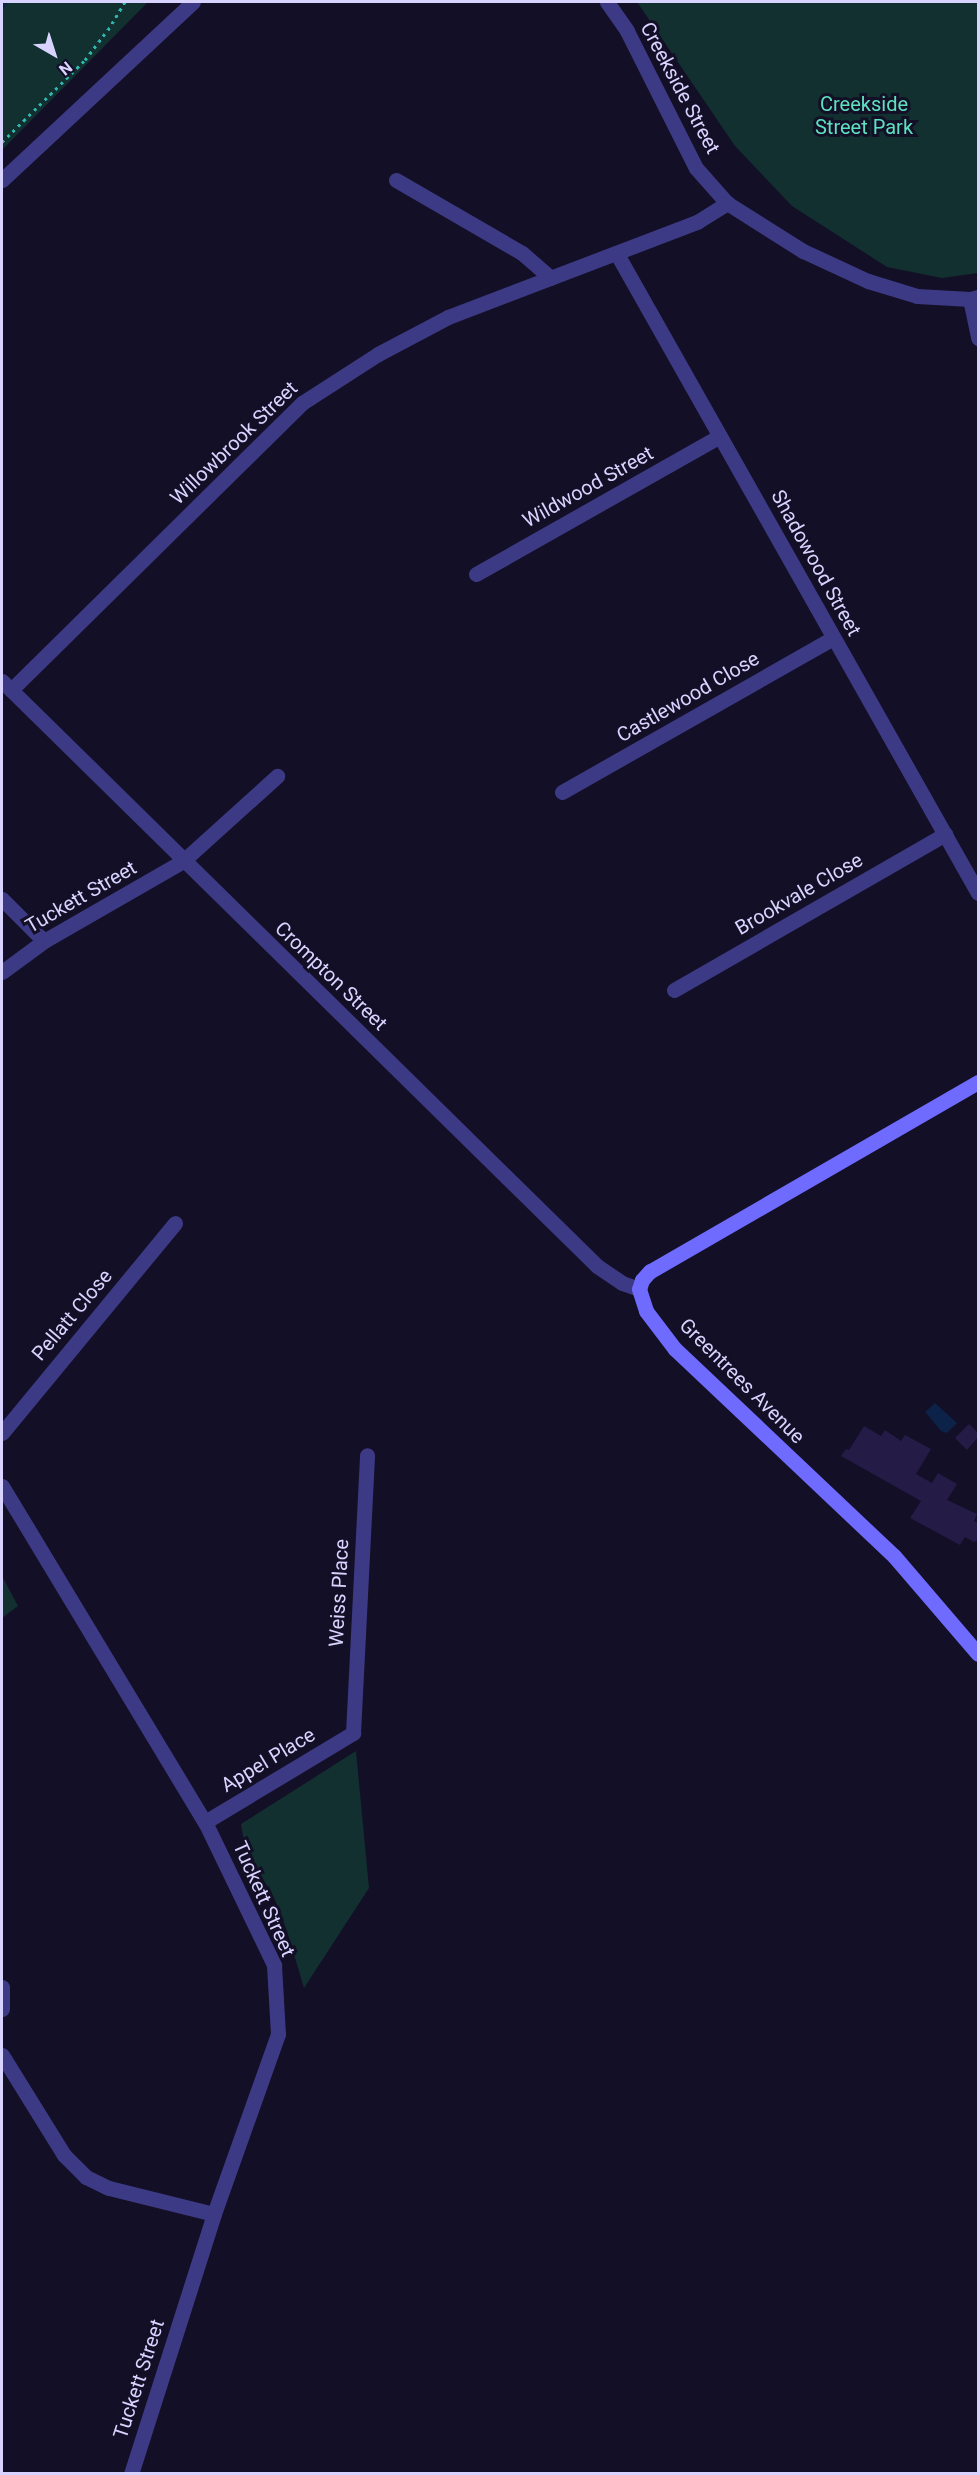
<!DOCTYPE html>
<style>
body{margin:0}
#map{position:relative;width:980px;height:2475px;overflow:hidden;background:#130f26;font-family:Roboto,sans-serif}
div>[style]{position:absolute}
.green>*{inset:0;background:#12302f}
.water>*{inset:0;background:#0c2248}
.stream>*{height:5px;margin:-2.5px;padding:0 2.5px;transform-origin:2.5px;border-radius:2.5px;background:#0c2248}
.building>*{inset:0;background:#241b47}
.path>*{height:3px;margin-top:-1.5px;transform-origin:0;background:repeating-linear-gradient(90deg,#2fb8b0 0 3px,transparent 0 7.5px)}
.street>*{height:15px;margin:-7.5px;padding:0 7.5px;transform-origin:7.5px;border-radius:7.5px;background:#3d3a85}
.secondary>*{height:15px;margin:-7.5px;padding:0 7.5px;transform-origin:7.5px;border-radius:7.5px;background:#6f6bff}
span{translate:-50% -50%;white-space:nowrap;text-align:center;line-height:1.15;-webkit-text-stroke:6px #130f26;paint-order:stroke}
.street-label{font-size:20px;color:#d9d4ff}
.park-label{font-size:20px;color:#5fe0c0}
.frame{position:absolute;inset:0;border:3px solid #d9d4ff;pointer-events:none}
.north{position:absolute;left:24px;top:24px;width:60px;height:60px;-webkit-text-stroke:4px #130f26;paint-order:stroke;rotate:141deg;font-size:16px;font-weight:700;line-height:24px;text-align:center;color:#d9d4ff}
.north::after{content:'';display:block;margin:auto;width:21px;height:27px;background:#d9d4ff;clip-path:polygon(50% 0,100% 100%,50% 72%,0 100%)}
</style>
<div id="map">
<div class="green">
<i style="clip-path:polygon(2px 2px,148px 2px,2px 150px)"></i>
<i style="clip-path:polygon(637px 2px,978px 2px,978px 273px,942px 278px,887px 267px,792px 206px,735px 146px)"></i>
<i style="clip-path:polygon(2px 1576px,18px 1606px,2px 1618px)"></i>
<i style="clip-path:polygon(356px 1751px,369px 1888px,304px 1988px,287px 1931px,275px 1900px,245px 1847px,241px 1824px)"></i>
</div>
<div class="water">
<i style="clip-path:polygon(935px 1403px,957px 1423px,947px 1433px,941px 1431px,925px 1412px)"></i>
</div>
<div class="stream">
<i style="left:2px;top:5px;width:4px;rotate:-45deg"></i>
</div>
<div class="building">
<i style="clip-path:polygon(969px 1424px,978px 1433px,978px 1437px,967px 1450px,955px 1438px)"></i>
<i style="clip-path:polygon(864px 1426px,881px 1436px,885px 1430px,901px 1441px,905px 1435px,931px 1449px,916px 1474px,932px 1483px,938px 1473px,957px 1484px,947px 1500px,977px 1514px,974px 1521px,978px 1523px,978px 1540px,974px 1542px,965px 1537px,960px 1545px,910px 1518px,921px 1501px,841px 1456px,846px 1449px,849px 1450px)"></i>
</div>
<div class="path">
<i style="left:2px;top:142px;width:117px;rotate:-44.7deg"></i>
<i style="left:85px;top:60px;width:38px;rotate:-53deg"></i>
<i style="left:108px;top:30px;width:33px;rotate:-59deg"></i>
</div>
<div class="street">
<i style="left:607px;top:2px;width:35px;rotate:55deg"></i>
<i style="left:627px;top:31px;width:153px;rotate:63.3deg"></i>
<i style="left:696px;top:168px;width:47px;rotate:48.5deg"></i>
<i style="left:727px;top:203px;width:90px;rotate:32.3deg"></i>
<i style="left:803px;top:251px;width:72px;rotate:24.8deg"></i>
<i style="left:868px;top:281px;width:51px;rotate:17deg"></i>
<i style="left:917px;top:296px;width:53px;rotate:3.2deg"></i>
<i style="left:970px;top:299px;width:8px;rotate:-14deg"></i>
<i style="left:2px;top:180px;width:261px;rotate:-43deg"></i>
<i style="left:396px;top:180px;width:146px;rotate:30.1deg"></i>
<i style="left:522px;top:253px;width:38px;rotate:41deg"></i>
<i style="left:617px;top:254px;width:734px;rotate:60.54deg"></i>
<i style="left:970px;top:299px;width:40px;rotate:78deg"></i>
<i style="left:476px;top:574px;width:280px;rotate:-29.5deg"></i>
<i style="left:2px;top:681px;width:834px;rotate:44.51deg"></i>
<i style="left:597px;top:1266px;width:30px;rotate:34deg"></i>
<i style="left:622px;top:1283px;width:18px;rotate:19deg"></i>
<i style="left:11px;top:690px;width:409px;rotate:-44.6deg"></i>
<i style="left:302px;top:403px;width:90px;rotate:-32.8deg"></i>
<i style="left:378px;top:354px;width:79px;rotate:-27.9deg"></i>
<i style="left:448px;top:317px;width:267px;rotate:-20.9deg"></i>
<i style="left:697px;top:222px;width:36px;rotate:-32deg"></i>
<i style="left:562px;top:792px;width:312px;rotate:-29.6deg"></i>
<i style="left:2px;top:899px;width:59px;rotate:45deg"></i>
<i style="left:2px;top:972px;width:52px;rotate:-36.4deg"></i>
<i style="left:44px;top:941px;width:160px;rotate:-29.9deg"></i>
<i style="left:183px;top:861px;width:127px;rotate:-42.1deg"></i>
<i style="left:674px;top:990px;width:313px;rotate:-29.9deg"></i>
<i style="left:2px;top:1433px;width:272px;rotate:-50.5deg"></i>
<i style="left:2px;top:1486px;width:393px;rotate:58.9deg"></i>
<i style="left:205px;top:1822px;width:159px;rotate:64.2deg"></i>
<i style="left:274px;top:1965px;width:69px;rotate:86.7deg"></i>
<i style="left:278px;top:2034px;width:191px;rotate:109.6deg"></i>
<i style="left:214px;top:2214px;width:273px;rotate:107.7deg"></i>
<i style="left:205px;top:1822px;width:173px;rotate:-31deg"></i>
<i style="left:353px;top:1733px;width:278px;rotate:-87.1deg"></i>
<i style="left:2px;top:1987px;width:22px;rotate:90deg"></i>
<i style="left:2px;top:2055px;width:118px;rotate:58.2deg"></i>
<i style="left:64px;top:2155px;width:31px;rotate:45deg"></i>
<i style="left:86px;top:2177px;width:25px;rotate:26deg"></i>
<i style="left:109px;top:2188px;width:108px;rotate:13.9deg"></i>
</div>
<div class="secondary">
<i style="left:978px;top:1082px;width:379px;rotate:150deg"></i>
<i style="left:650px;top:1271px;width:12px;rotate:132deg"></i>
<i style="left:642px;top:1280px;width:9px;rotate:108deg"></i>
<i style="left:639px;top:1289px;width:23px;rotate:72deg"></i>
<i style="left:646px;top:1311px;width:48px;rotate:52.7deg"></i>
<i style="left:675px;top:1349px;width:301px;rotate:43.4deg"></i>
<i style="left:894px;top:1556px;width:129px;rotate:49.4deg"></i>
</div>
<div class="street-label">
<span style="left:680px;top:88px;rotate:62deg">Creekside Street</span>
<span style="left:234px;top:443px;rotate:-44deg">Willowbrook Street</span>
<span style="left:588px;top:487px;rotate:-29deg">Wildwood Street</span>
<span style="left:816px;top:563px;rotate:61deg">Shadowood Street</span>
<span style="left:688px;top:697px;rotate:-30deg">Castlewood Close</span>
<span style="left:799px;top:894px;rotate:-30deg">Brookvale Close</span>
<span style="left:81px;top:897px;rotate:-30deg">Tuckett Street</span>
<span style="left:331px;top:976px;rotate:44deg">Crompton Street</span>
<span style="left:72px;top:1315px;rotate:-50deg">Pellatt Close</span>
<span style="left:742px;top:1381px;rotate:45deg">Greentrees Avenue</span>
<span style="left:339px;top:1593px;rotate:-87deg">Weiss Place</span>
<span style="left:268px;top:1760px;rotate:-31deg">Appel Place</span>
<span style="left:264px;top:1899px;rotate:66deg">Tuckett Street</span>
<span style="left:139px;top:2379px;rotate:-72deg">Tuckett Street</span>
</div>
<div class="park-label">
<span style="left:864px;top:116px">Creekside<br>Street Park</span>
</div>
<div class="frame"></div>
<div class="north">N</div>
</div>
